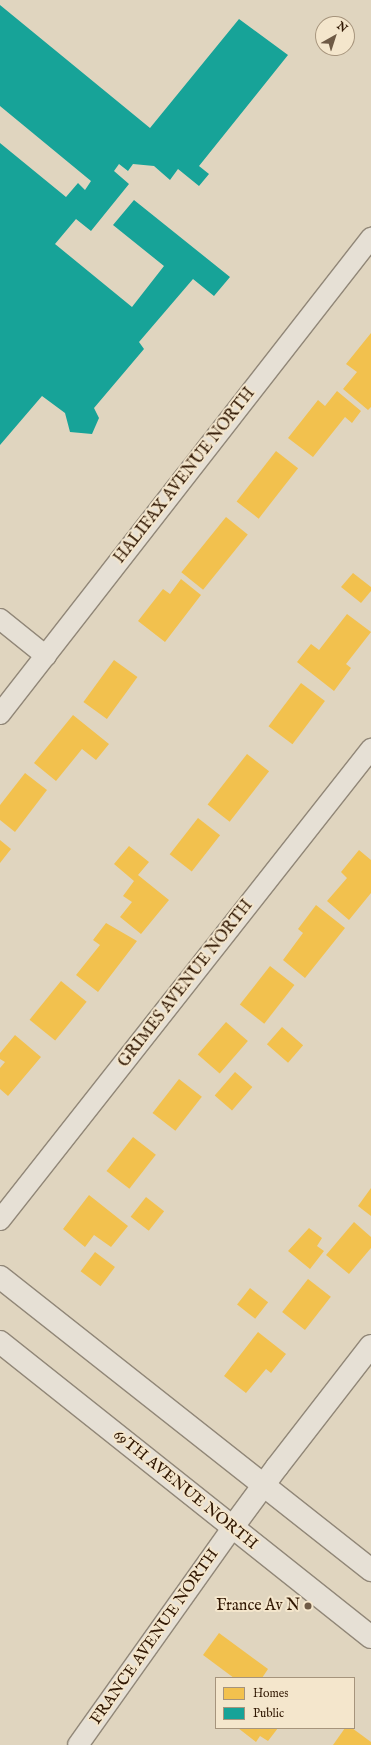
<!DOCTYPE html>
<style>
body{margin:0}
#map{position:relative;width:371px;height:1745px;overflow:hidden;background:#e0d5bf;font-family:"IM FELL English",serif}
div>[style]{position:absolute}
.homes>*{inset:0;background:#f2c14e;transform-origin:0 0}
.public>*{inset:0;background:#17a398}
.roads{filter:drop-shadow(1px 0 #918778) drop-shadow(-1px 0 #918778) drop-shadow(0 1px #918778) drop-shadow(0 -1px #918778)}
.minor>*{height:20px;margin:-10px;padding:0 10px;transform-origin:10px;border-radius:10px;background:#e6e0d5}
.tertiary>*{height:22px;margin:-11px;padding:0 11px;transform-origin:11px;border-radius:11px;background:#e6e0d5}
.dots>*{width:11px;height:11px;translate:-50% -50%;box-sizing:border-box;border:2px solid #f4e6cc;border-radius:50%}
span{translate:-50% -50%;white-space:nowrap;text-align:center;line-height:1.15;-webkit-text-stroke:4px #f4e6cc;paint-order:stroke}
.street-label{font-size:16px;color:#311803}
.poi-label{font-size:16px;color:#311803}
.right{translate:-100% -50%;text-align:right}
.legend{position:absolute;left:215px;top:1677px;width:140px;height:52px;box-sizing:border-box;background:#f4e6cc;border:1px solid #a6947c;margin:0;padding:5px 7px;list-style:none;font-size:12px;color:#311803}
.legend li{display:flex;align-items:center;gap:8px;height:20px}
.legend b{width:20px;border:1px solid #a6947c}
.north{position:absolute;left:315px;top:16px;width:40px;height:40px;box-sizing:border-box;background:#f4e6cc;border:1px solid #a6947c;border-radius:50%;rotate:39deg;font-size:11px;font-weight:700;line-height:16px;text-align:center;color:#311803}
.north::after{content:'';display:block;margin:auto;width:14px;height:18px;background:#6e5a45;clip-path:polygon(50% 0,100% 100%,50% 72%,0 100%)}
</style>
<div id="map">
<div class="homes">
<i style="clip-path:polygon(371px 333px,371px 407px,368px 410px,343px 389px,357px 372px,346px 364px)"></i>
<i style="clip-path:polygon(337px 391px,361px 411px,352px 423px,345px 417px,313px 457px,288px 438px,318px 400px,325px 406px)"></i>
<i style="left:276px;top:451px;width:28px;height:64px;rotate:38deg"></i>
<i style="left:226px;top:517px;width:28px;height:71px;rotate:39deg"></i>
<i style="clip-path:polygon(353px 573px,371px 587px,371px 591px,361px 603px,341px 587px)"></i>
<i style="clip-path:polygon(181px 579px,201px 595px,165px 642px,138px 621px,163px 589px,170px 594px)"></i>
<i style="clip-path:polygon(347px 614px,371px 632px,346px 664px,351px 668px,334px 691px,297px 662px,311px 644px,319px 650px)"></i>
<i style="left:114px;top:660px;width:29px;height:52px;rotate:36deg"></i>
<i style="left:301px;top:683px;width:30px;height:54px;rotate:37deg"></i>
<i style="clip-path:polygon(73px 715px,109px 744px,96px 760px,82px 749px,56px 781px,34px 763px)"></i>
<i style="left:247px;top:754px;width:28px;height:64px;rotate:38deg"></i>
<i style="clip-path:polygon(25px 773px,47px 790px,15px 832px,0 820px,0 805px)"></i>
<i style="left:198px;top:818px;width:28px;height:46px;rotate:38deg"></i>
<i style="clip-path:polygon(0 840px,11px 849px,0 863px)"></i>
<i style="clip-path:polygon(129px 846px,149px 862px,138px 875px,169px 900px,141px 934px,120px 917px,132px 902px,123px 896px,134px 881px,114px 864px)"></i>
<i style="clip-path:polygon(359px 850px,371px 860px,371px 893px,349px 920px,327px 901px,347px 878px,341px 872px)"></i>
<i style="clip-path:polygon(316px 905px,345px 928px,305px 978px,283px 960px,303px 933px,298px 929px)"></i>
<i style="clip-path:polygon(106px 923px,137px 941px,98px 992px,76px 975px,100px 945px,93px 940px)"></i>
<i style="left:270px;top:966px;width:31px;height:49px;rotate:38deg"></i>
<i style="left:61px;top:981px;width:33px;height:50px;rotate:39deg"></i>
<i style="left:226px;top:1022px;width:29px;height:43px;rotate:41deg"></i>
<i style="left:282px;top:1027px;width:28px;height:23px;rotate:41deg"></i>
<i style="clip-path:polygon(15px 1035px,41px 1057px,8px 1096px,0 1089px,0 1068px,5px 1062px,0 1059px,0 1053px)"></i>
<i style="left:235px;top:1072px;width:23px;height:31px;rotate:41deg"></i>
<i style="left:179px;top:1079px;width:29px;height:43px;rotate:38deg"></i>
<i style="left:133px;top:1137px;width:29px;height:43px;rotate:38deg"></i>
<i style="clip-path:polygon(371px 1188px,371px 1216px,358px 1206px)"></i>
<i style="clip-path:polygon(89px 1195px,128px 1226px,111px 1247px,94px 1235px,85px 1247px,63px 1229px)"></i>
<i style="left:146px;top:1197px;width:23px;height:25px;rotate:38deg"></i>
<i style="clip-path:polygon(354px 1222px,371px 1237px,371px 1248px,349px 1274px,326px 1255px)"></i>
<i style="clip-path:polygon(309px 1228px,322px 1238px,317px 1246px,324px 1251px,310px 1269px,288px 1251px)"></i>
<i style="left:95px;top:1252px;width:25px;height:24px;rotate:37deg"></i>
<i style="left:308px;top:1279px;width:29px;height:42px;rotate:38deg"></i>
<i style="left:250px;top:1288px;width:23px;height:21px;rotate:38deg"></i>
<i style="clip-path:polygon(258px 1332px,286px 1354px,271px 1373px,266px 1369px,246px 1393px,224px 1376px)"></i>
<i style="clip-path:polygon(219px 1633px,268px 1669px,262px 1678px,234px 1678px,203px 1655px)"></i>
<i style="clip-path:polygon(238px 1728px,278px 1728px,268px 1741px,260px 1736px,256px 1742px)"></i>
<i style="clip-path:polygon(345px 1728px,352px 1728px,371px 1742px,371px 1745px,333px 1745px)"></i>
</div>
<div class="public">
<i style="clip-path:polygon(0 5px,150px 128px,239px 19px,288px 55px,199px 166px,209px 174px,199px 186px,178px 169px,170px 180px,154px 166px,133px 164px,128px 171px,119px 164px,114px 171px,129px 184px,91px 231px,76px 219px,55px 244px,132px 307px,164px 266px,113px 225px,134px 200px,230px 277px,214px 296px,193px 279px,139px 342px,144px 349px,94px 408px,99px 418px,92px 434px,70px 432px,65px 413px,42px 396px,0 445px,0 143px,66px 197px,78px 183px,85px 190px,91px 181px,0 106px)"></i>
</div>
<div class="roads">
<div class="minor">
<i style="left:0;top:619px;width:59px;rotate:38.8deg"></i>
<i style="left:0;top:714px;width:604px;rotate:-52.07deg"></i>
<i style="left:0;top:1220px;width:600px;rotate:-51.77deg"></i>
<i style="left:78px;top:1745px;width:266px;rotate:-54.6deg"></i>
</div>
<div class="tertiary">
<i style="left:0;top:1277px;width:473px;rotate:38.3deg"></i>
<i style="left:0;top:1342px;width:474px;rotate:38.5deg"></i>
<i style="left:232px;top:1528px;width:76px;rotate:-53.6deg"></i>
<i style="left:277px;top:1467px;width:153px;rotate:-52.2deg"></i>
</div>
</div>
<div class="dots">
<i style="left:308px;top:1606px;background:#6e5a45"></i>
</div>
<div class="street-label">
<span style="left:185px;top:476px;rotate:-52deg">HALIFAX AVENUE NORTH</span>
<span style="left:186px;top:984px;rotate:-52deg">GRIMES AVENUE NORTH</span>
<span style="left:185px;top:1490px;rotate:39deg">69TH AVENUE NORTH</span>
<span style="left:155px;top:1637px;rotate:-55deg">FRANCE AVENUE NORTH</span>
</div>
<div class="poi-label">
<span class="right" style="left:300px;top:1606px">France Av N</span>
</div>
<ul class="legend">
<li><b style="height:11px;background:#f2c14e"></b>Homes</li>
<li><b style="height:11px;background:#17a398"></b>Public</li>
</ul>
<div class="north">N</div>
</div>
